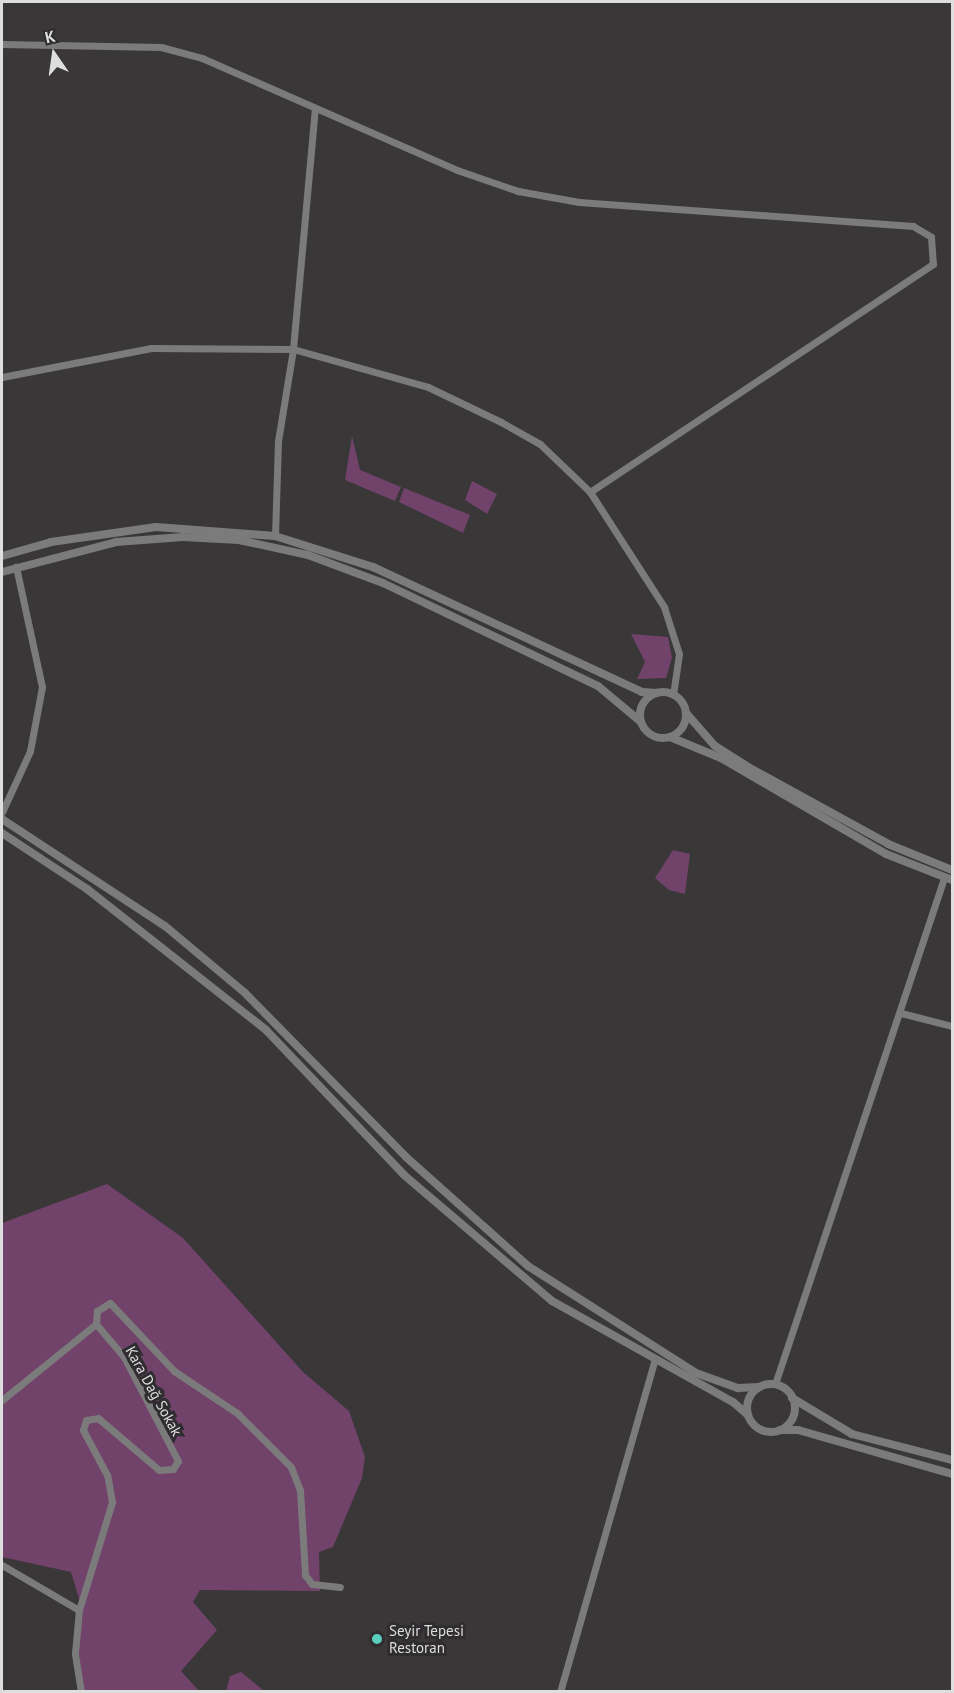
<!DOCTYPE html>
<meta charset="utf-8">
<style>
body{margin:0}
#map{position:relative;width:954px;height:1693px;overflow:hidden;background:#3a3739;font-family:"PT Sans",sans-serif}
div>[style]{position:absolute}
.green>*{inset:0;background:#71426a}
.minor>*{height:7px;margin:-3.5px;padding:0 3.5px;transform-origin:3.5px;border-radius:3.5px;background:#7c7b7c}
.tertiary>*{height:8px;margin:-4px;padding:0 4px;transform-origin:4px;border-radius:4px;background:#7c7b7c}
.tertiary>.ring{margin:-4px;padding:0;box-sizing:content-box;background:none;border:8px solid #7c7b7c;border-radius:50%}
.dots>*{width:16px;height:16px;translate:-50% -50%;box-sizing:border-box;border:3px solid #2f2d2f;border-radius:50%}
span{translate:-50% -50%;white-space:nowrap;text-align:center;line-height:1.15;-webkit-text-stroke:6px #2f2d2f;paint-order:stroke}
.street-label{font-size:15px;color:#dfdedf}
.poi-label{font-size:15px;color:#dfdedf}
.left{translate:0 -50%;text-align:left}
.frame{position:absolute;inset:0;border:3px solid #dfdedf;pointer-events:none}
.north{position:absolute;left:24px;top:24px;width:60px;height:60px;-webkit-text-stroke:4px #2f2d2f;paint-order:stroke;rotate:347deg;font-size:16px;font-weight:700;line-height:24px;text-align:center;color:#dfdedf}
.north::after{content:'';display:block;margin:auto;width:21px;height:27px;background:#dfdedf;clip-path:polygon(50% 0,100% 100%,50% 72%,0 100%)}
</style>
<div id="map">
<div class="green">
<i style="clip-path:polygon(352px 436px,360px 470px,401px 487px,395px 501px,345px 480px)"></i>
<i style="clip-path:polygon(472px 481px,497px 494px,487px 514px,465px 500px)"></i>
<i style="clip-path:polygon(404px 488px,470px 515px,463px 533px,399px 502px)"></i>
<i style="clip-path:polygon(631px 634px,668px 637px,672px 658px,666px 678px,637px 679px,645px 662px)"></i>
<i style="clip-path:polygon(673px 850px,690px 854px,685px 894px,669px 890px,655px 878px)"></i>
<i style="clip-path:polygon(107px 1184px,183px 1238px,303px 1372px,349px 1411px,365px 1457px,362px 1478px,333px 1547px,319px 1552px,320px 1591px,200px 1590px,193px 1602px,217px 1630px,181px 1671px,199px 1691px,84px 1691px,78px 1648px,83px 1612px,71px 1572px,2px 1557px,2px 1223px)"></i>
<i style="clip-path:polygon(241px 1672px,263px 1690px,263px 1691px,226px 1691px,230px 1676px)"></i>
</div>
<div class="minor">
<i style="left:2px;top:44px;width:159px;rotate:1.1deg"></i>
<i style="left:161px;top:47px;width:42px;rotate:15deg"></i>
<i style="left:202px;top:58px;width:279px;rotate:23.7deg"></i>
<i style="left:457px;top:170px;width:65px;rotate:19deg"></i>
<i style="left:518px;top:191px;width:62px;rotate:10.2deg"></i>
<i style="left:579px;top:202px;width:335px;rotate:4.1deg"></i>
<i style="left:913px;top:226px;width:21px;rotate:31deg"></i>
<i style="left:931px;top:237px;width:27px;rotate:86deg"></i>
<i style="left:933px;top:264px;width:412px;rotate:146.4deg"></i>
<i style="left:2px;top:377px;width:152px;rotate:-11deg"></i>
<i style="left:151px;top:348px;width:142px;rotate:0.4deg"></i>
<i style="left:293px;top:349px;width:140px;rotate:15.7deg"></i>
<i style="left:428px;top:387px;width:81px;rotate:25.6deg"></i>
<i style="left:501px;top:422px;width:45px;rotate:29.4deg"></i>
<i style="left:540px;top:444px;width:69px;rotate:43.8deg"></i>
<i style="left:590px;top:492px;width:137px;rotate:57.2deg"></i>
<i style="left:664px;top:607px;width:49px;rotate:72.3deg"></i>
<i style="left:679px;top:654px;width:41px;rotate:98.3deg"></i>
<i style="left:275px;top:536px;width:95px;rotate:-88.2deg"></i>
<i style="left:278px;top:441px;width:93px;rotate:-80.7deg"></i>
<i style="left:293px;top:349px;width:242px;rotate:-84.8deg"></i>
<i style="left:2px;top:812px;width:67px;rotate:-65.3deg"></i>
<i style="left:30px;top:751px;width:65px;rotate:-79.4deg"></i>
<i style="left:42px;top:687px;width:123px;rotate:-102.2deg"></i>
<i style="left:901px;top:1013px;width:53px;rotate:14.3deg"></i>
<i style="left:775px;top:1384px;width:533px;rotate:-71.53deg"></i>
<i style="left:2px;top:1400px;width:121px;rotate:-39deg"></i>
<i style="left:2px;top:1565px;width:89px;rotate:30.3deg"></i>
<i style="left:81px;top:1692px;width:39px;rotate:-99deg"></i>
<i style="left:75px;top:1653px;width:43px;rotate:-84.7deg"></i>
<i style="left:79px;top:1610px;width:113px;rotate:-73deg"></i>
<i style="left:112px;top:1502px;width:27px;rotate:-100deg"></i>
<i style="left:107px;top:1475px;width:51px;rotate:-118.1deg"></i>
<i style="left:83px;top:1430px;width:10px;rotate:-73deg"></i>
<i style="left:86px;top:1420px;width:12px;rotate:-9deg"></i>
<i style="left:98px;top:1418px;width:80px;rotate:40.4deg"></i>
<i style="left:159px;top:1470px;width:14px;rotate:-4deg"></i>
<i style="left:173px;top:1469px;width:9px;rotate:-58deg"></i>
<i style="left:178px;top:1461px;width:117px;rotate:-117.4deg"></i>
<i style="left:124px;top:1357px;width:43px;rotate:-130.3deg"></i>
<i style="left:96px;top:1324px;width:13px;rotate:-86deg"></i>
<i style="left:97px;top:1311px;width:15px;rotate:-32deg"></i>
<i style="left:110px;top:1303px;width:93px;rotate:46.7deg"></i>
<i style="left:174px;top:1371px;width:76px;rotate:33.7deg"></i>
<i style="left:237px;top:1413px;width:76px;rotate:45deg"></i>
<i style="left:291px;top:1467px;width:25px;rotate:69deg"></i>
<i style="left:300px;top:1490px;width:85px;rotate:86.6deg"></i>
<i style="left:305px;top:1575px;width:11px;rotate:52deg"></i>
<i style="left:312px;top:1584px;width:28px;rotate:6deg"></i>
<i style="left:560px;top:1692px;width:344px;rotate:-74.1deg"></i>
</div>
<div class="tertiary">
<i style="left:2px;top:556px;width:51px;rotate:-15.9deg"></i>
<i style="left:51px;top:542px;width:106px;rotate:-8.1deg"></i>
<i style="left:156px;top:527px;width:119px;rotate:4.3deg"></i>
<i style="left:275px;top:536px;width:103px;rotate:17.6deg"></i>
<i style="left:373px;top:567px;width:297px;rotate:24.9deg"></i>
<i style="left:642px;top:692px;width:15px;rotate:4deg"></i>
<i style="left:2px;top:572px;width:118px;rotate:-14.7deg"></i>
<i style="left:116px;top:542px;width:67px;rotate:-4.3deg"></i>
<i style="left:183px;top:537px;width:56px;rotate:3.1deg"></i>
<i style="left:239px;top:540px;width:71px;rotate:12.3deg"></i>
<i style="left:308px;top:555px;width:80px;rotate:20.5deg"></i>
<i style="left:383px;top:583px;width:238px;rotate:25.6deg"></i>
<i style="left:598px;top:686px;width:56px;rotate:39.9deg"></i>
<i class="ring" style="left:640px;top:692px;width:38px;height:38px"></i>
<i style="left:686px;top:713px;width:44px;rotate:48.7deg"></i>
<i style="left:715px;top:746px;width:41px;rotate:32.2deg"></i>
<i style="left:750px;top:768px;width:158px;rotate:28.8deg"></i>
<i style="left:888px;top:844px;width:69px;rotate:22.1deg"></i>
<i style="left:670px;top:737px;width:55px;rotate:22.4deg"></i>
<i style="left:721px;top:758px;width:191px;rotate:30.2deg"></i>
<i style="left:886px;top:854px;width:71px;rotate:21.5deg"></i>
<i style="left:2px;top:819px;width:195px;rotate:33.3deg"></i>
<i style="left:165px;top:926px;width:104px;rotate:39.9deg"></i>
<i style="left:245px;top:993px;width:230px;rotate:45.5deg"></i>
<i style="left:406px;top:1157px;width:164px;rotate:41.8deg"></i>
<i style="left:528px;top:1266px;width:199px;rotate:32.5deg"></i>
<i style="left:696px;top:1373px;width:45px;rotate:19.7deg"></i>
<i style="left:738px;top:1388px;width:21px;rotate:-3deg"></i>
<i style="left:2px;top:833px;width:102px;rotate:33.4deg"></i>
<i style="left:87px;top:889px;width:228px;rotate:38.2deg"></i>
<i style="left:266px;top:1030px;width:200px;rotate:46.4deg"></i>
<i style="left:404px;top:1175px;width:194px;rotate:40.4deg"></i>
<i style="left:552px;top:1301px;width:207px;rotate:29.2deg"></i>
<i style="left:733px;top:1402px;width:20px;rotate:41deg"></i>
<i class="ring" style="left:747px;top:1384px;width:40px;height:40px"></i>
<i style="left:792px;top:1398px;width:70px;rotate:31deg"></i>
<i style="left:852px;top:1434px;width:103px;rotate:14.6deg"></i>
<i style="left:780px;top:1430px;width:18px"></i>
<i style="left:798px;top:1430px;width:160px;rotate:15.9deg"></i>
</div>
<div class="dots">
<i style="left:377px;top:1639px;background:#59cebf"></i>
</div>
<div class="street-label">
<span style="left:154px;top:1391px;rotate:61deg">Kara Dağ Sokak</span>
</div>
<div class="poi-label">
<span class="left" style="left:389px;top:1639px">Seyir Tepesi<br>Restoran</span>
</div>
<div class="frame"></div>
<div class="north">K</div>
</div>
